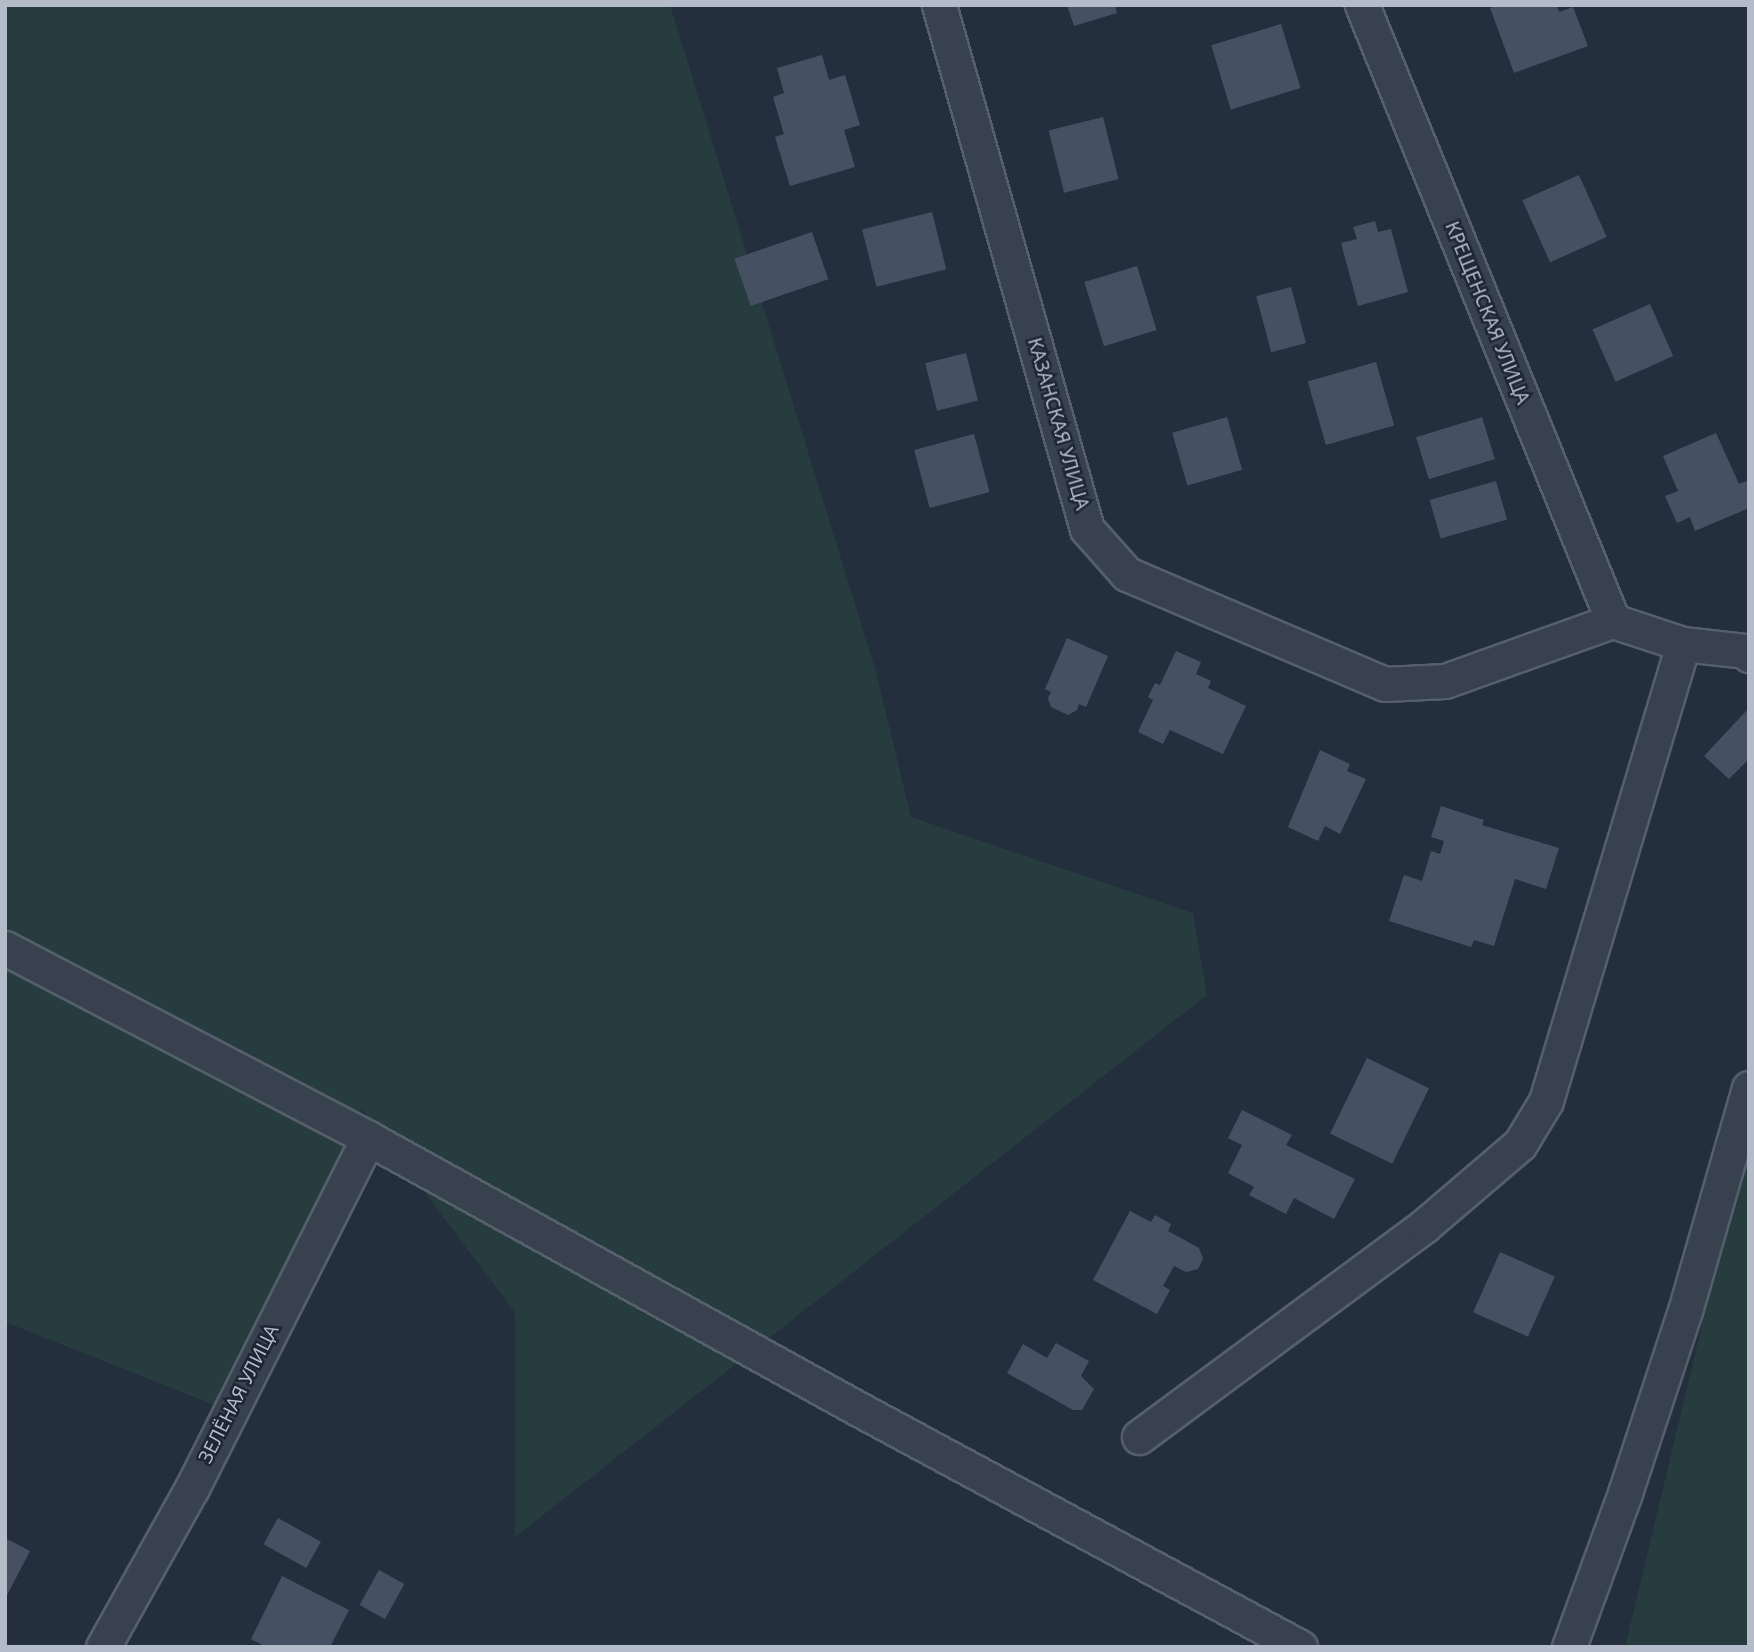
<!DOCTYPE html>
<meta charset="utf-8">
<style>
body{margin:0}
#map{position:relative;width:1754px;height:1652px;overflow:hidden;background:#242f3e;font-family:"Noto Sans",sans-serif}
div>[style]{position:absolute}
.green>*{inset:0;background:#263c3f}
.building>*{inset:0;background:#455162;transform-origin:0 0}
.roads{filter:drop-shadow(2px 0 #565f6c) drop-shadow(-2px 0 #565f6c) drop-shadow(0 2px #565f6c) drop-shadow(0 -2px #565f6c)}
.street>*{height:33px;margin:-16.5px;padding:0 16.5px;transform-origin:16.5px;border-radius:16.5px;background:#38414e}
span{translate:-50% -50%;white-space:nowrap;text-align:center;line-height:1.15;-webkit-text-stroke:5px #1d2633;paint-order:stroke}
.street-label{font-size:19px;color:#b4bcc9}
.frame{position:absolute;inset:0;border:7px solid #b4bcc9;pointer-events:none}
</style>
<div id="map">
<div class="green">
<i style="clip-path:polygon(5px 5px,670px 5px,876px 672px,911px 817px,1193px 913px,1207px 995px,515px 1537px,515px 1313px,362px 1109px,237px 1414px,5px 1322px)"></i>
<i style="clip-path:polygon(1749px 1144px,1749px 1647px,1625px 1647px,1739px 1171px)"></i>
</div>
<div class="building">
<i style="clip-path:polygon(1067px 5px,1115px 5px,1117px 13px,1074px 26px)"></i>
<i style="clip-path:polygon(1498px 5px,1557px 5px,1559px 12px,1573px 7px,1588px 46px,1514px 73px,1490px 8px)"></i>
<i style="left:1281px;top:24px;width:67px;height:73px;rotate:73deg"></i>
<i style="clip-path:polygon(822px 55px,829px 80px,845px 75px,860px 125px,844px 130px,855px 167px,790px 186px,775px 137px,784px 134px,773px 97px,784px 93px,777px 68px)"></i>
<i style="left:1103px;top:117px;width:64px;height:56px;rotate:76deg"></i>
<i style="left:1579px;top:175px;width:68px;height:62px;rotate:66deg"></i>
<i style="left:932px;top:212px;width:59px;height:72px;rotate:76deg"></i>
<i style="clip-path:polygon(1375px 221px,1378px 232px,1391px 229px,1408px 292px,1358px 306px,1341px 243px,1357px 239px,1353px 227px)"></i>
<i style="left:812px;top:232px;width:50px;height:82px;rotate:71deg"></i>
<i style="left:1137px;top:266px;width:67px;height:55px;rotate:73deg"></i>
<i style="left:1291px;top:287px;width:58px;height:36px;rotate:75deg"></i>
<i style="left:1650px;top:304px;width:57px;height:63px;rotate:66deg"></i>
<i style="left:966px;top:353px;width:49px;height:42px;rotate:76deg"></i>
<i style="left:1376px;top:362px;width:66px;height:71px;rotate:74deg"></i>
<i style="left:1227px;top:417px;width:55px;height:57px;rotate:74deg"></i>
<i style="left:1482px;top:417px;width:44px;height:69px;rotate:73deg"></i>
<i style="clip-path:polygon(1716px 433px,1739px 484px,1749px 480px,1749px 508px,1695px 531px,1690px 517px,1677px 523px,1665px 496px,1678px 491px,1663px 456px)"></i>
<i style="left:974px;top:434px;width:60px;height:62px;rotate:75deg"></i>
<i style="left:1496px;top:481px;width:40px;height:69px;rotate:74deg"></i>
<i style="clip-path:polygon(1067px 638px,1108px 656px,1086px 707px,1079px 704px,1077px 710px,1068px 715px,1051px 707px,1048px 698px,1051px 692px,1045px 689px)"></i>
<i style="clip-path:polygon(1176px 651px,1201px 662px,1196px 674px,1211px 681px,1208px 688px,1246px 706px,1223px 754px,1170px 730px,1163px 744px,1138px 732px,1153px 700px,1148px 697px,1155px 683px,1160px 685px)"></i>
<i style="clip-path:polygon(1749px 708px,1749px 759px,1729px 779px,1704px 756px)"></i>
<i style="clip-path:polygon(1320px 750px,1350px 764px,1347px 771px,1366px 779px,1340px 834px,1325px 826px,1318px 841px,1288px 827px)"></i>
<i style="clip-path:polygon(1441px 806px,1484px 820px,1482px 825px,1559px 848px,1546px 889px,1515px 879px,1494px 946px,1474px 940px,1471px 947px,1389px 921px,1404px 875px,1422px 881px,1431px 851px,1440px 854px,1444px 841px,1431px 837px)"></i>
<i style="left:1367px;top:1058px;width:69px;height:84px;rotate:26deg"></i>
<i style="clip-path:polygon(1242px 1110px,1292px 1135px,1286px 1145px,1355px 1179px,1334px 1219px,1294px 1198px,1286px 1214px,1249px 1195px,1254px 1187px,1228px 1173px,1242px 1145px,1228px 1138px)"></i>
<i style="clip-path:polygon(1130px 1211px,1151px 1222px,1155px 1215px,1171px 1224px,1168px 1231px,1199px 1248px,1203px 1259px,1198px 1269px,1186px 1272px,1174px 1266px,1163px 1286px,1170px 1290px,1157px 1314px,1093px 1280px)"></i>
<i style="left:1500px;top:1252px;width:60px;height:66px;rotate:24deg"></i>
<i style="clip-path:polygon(1056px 1343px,1089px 1361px,1081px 1376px,1094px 1389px,1082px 1410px,1073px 1410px,1007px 1373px,1023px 1344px,1047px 1358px)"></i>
<i style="left:278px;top:1518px;width:49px;height:30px;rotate:29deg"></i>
<i style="clip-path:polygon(5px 1538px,30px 1551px,5px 1599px)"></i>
<i style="left:379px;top:1570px;width:29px;height:40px;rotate:29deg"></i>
<i style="clip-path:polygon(282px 1576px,349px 1610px,330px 1647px,266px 1647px,251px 1639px)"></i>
</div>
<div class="roads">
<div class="street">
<i style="left:939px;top:5px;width:544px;rotate:74.23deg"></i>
<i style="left:1087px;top:529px;width:60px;rotate:48.4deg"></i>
<i style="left:1127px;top:574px;width:280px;rotate:23.1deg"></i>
<i style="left:1385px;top:684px;width:60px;rotate:-2.9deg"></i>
<i style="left:1445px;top:681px;width:178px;rotate:-19.7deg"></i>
<i style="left:1362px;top:5px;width:665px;rotate:67.83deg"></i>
<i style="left:1613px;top:621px;width:74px;rotate:18.2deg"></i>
<i style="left:1683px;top:644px;width:62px;rotate:6.4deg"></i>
<i style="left:1745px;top:651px;width:6px;rotate:45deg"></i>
<i style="left:5px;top:948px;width:410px;rotate:27.6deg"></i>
<i style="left:368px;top:1138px;width:554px;rotate:28.92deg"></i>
<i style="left:853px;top:1406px;width:508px;rotate:28.33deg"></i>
<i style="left:1139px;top:1437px;width:355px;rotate:-36.5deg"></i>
<i style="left:1424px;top:1226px;width:126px;rotate:-40.5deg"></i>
<i style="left:1520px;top:1144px;width:50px;rotate:-58.8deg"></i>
<i style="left:1546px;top:1101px;width:477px;rotate:-73.3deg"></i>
<i style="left:103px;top:1647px;width:182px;rotate:-60.8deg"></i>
<i style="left:192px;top:1488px;width:392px;rotate:-63.3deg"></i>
<i style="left:1569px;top:1647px;width:164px;rotate:-70deg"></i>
<i style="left:1625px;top:1493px;width:192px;rotate:-71.8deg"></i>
<i style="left:1685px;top:1311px;width:232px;rotate:-74deg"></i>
</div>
</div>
<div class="street-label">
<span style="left:1487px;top:313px;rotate:68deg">КРЕЩЕНСКАЯ УЛИЦА</span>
<span style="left:1058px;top:424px;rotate:74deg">КАЗАНСКАЯ УЛИЦА</span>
<span style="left:239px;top:1394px;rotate:-63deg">ЗЕЛЁНАЯ УЛИЦА</span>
</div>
<div class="frame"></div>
</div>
